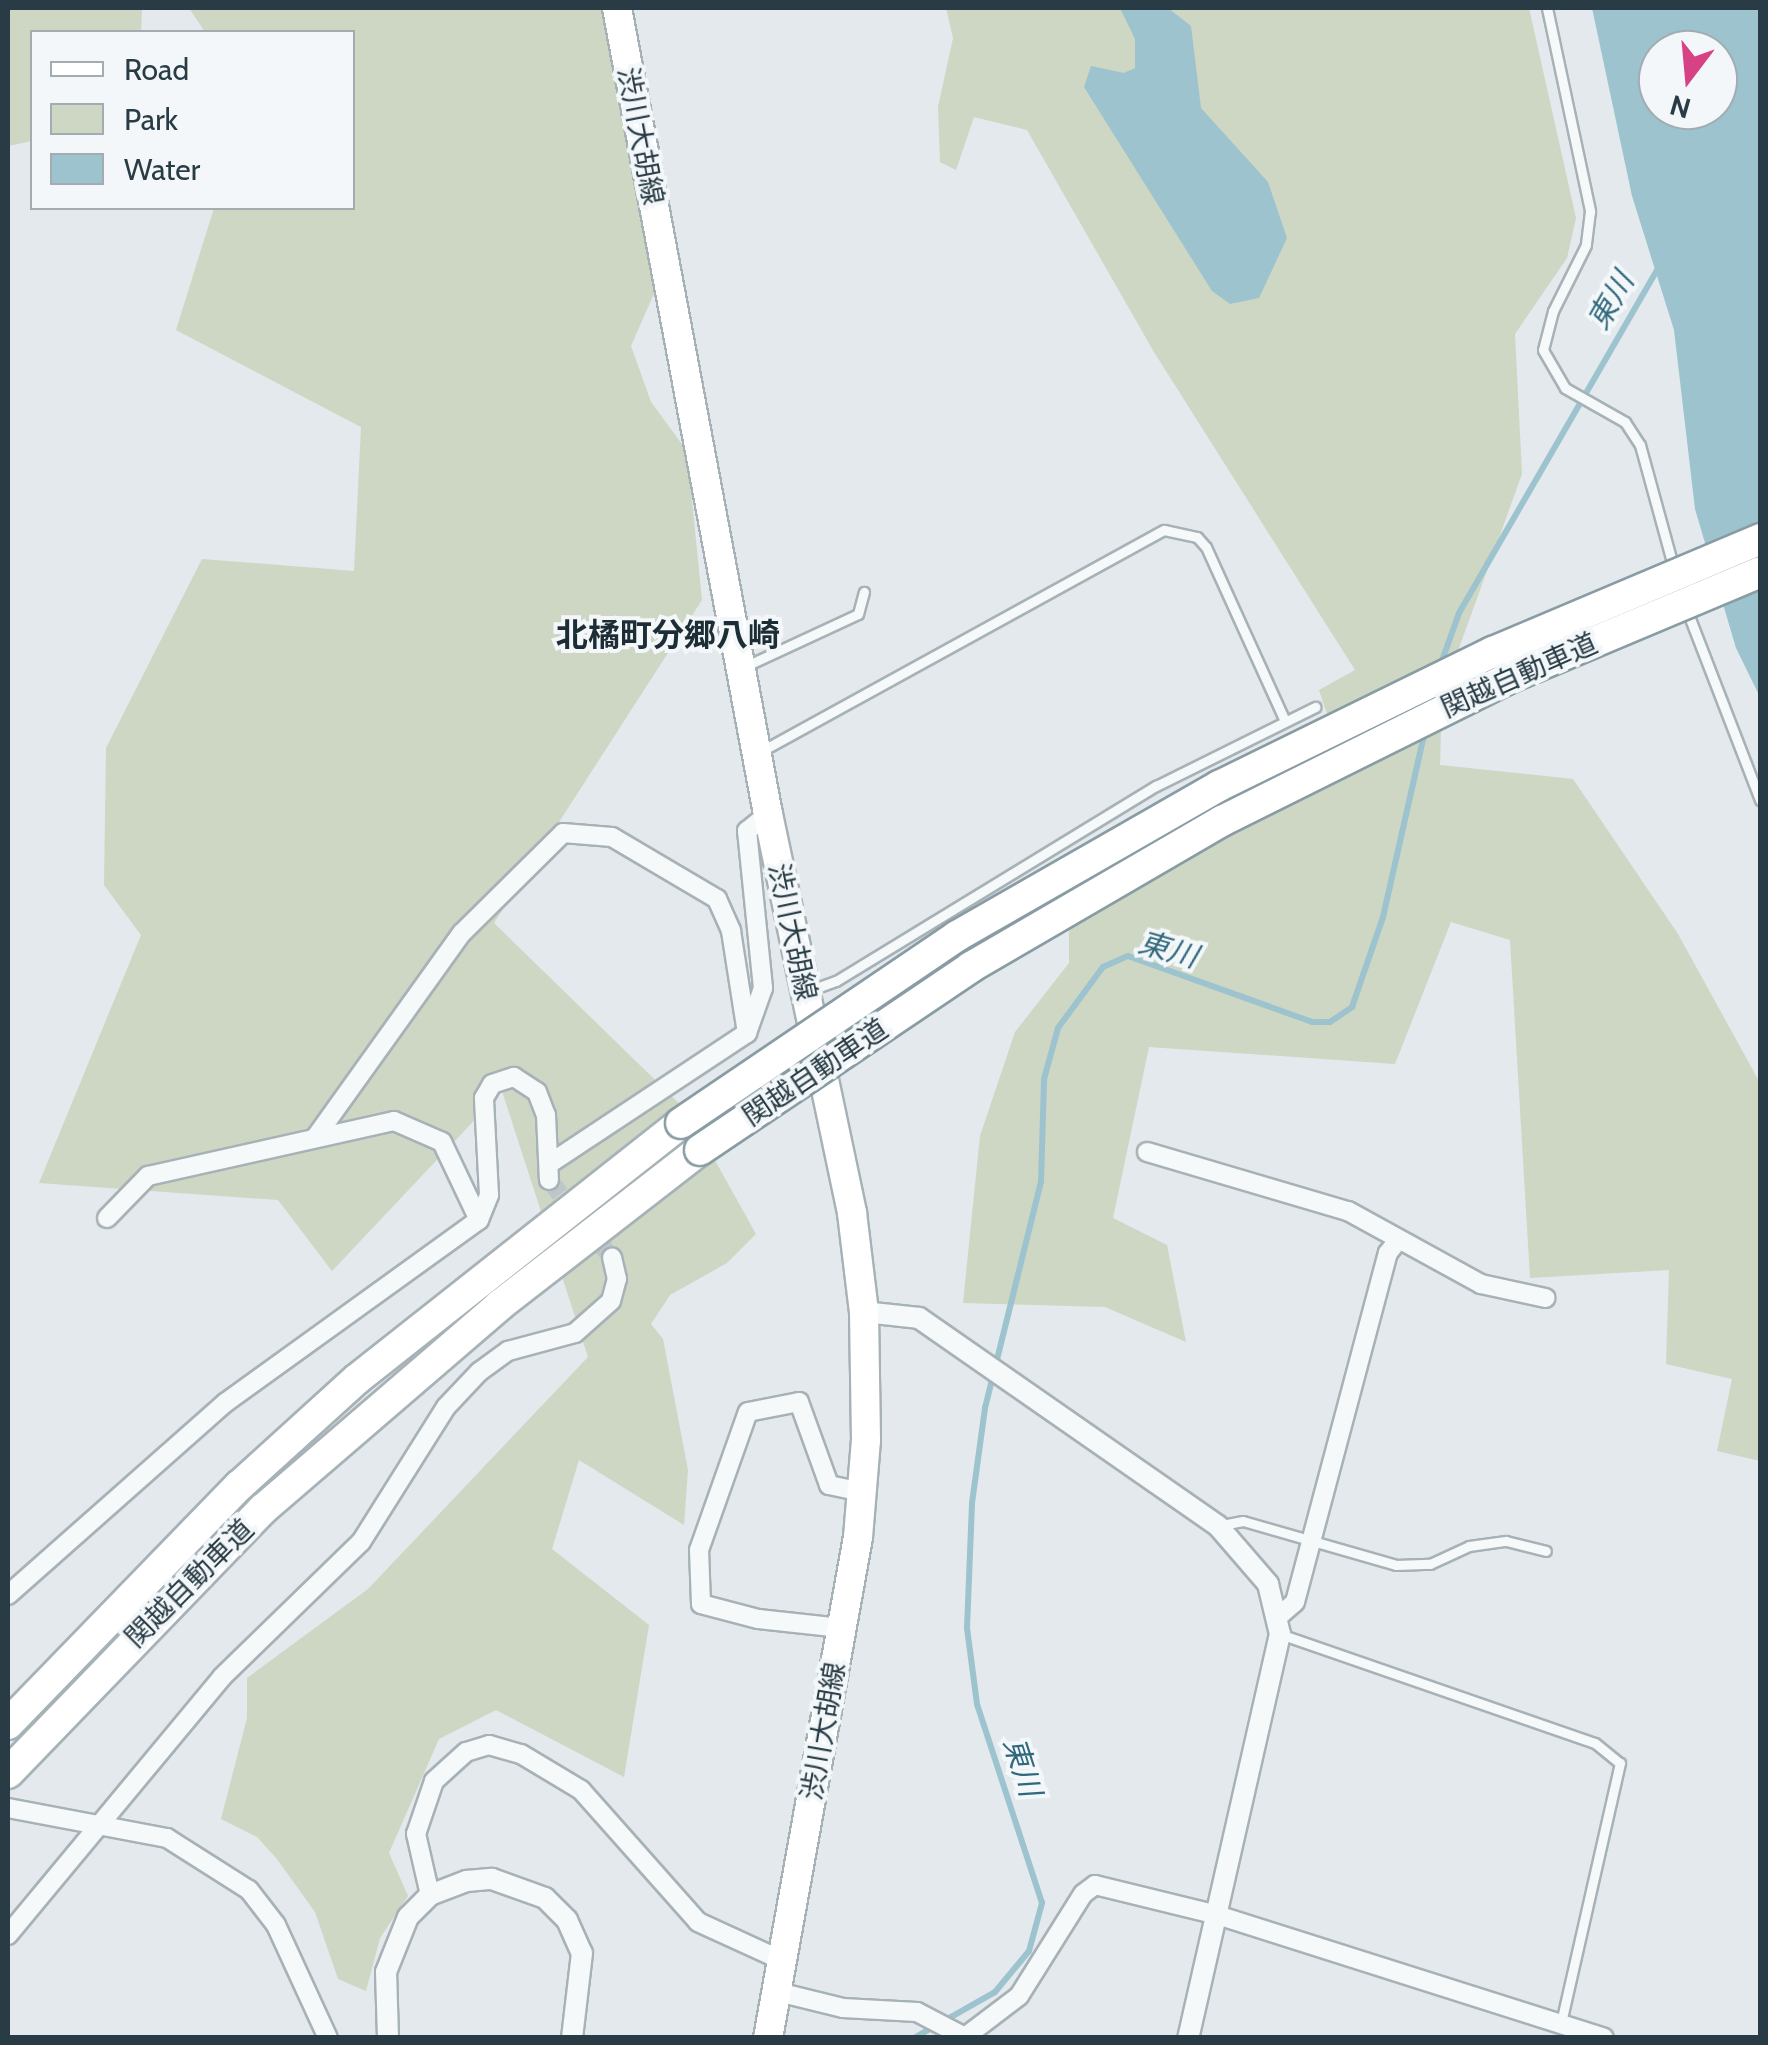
<!DOCTYPE html>
<meta charset="utf-8">
<style>
body{margin:0}
#map{position:relative;width:1768px;height:2045px;overflow:hidden;background:#e3e9ec;font-family:Cabin,"Noto Sans JP",sans-serif}
div>[style]{position:absolute}
.green>*{inset:0;background:#ced6c4}
.water>*{inset:0;background:#9cc3ce}
.stream>*{height:6px;margin:-3px;padding:0 3px;transform-origin:3px;border-radius:3px;background:#9cc3ce}
.minor-tunnel>*{height:18px;margin-top:-9px;transform-origin:0;background:repeating-linear-gradient(90deg,#bec6cb 0 18px,transparent 0 27px)}
.roads{filter:drop-shadow(2px 0 #a7b2b7) drop-shadow(-2px 0 #a7b2b7) drop-shadow(0 2px #a7b2b7) drop-shadow(0 -2px #a7b2b7)}
.service>*{height:9px;margin:-4.5px;padding:0 4.5px;transform-origin:4.5px;border-radius:4.5px;background:#f6f9fa}
.minor>*{height:18px;margin:-9px;padding:0 9px;transform-origin:9px;border-radius:9px;background:#f6f9fa}
.tertiary>*{height:20px;margin:-10px;padding:0 10px;transform-origin:10px;border-radius:10px;background:#f6f9fa}
.primary>*{height:28px;margin:-14px;padding:0 14px;transform-origin:14px;border-radius:14px;background:#fff}
.motorway>*{height:30px;margin:-15px;padding:0 15px;transform-origin:15px;border-radius:15px;background:#fff}
.bridges{filter:drop-shadow(2px 0 #899ca4) drop-shadow(-2px 0 #899ca4) drop-shadow(0 2px #899ca4) drop-shadow(0 -2px #899ca4)}
.motorway-bridge>*{height:30px;margin:-15px;padding:0 15px;transform-origin:15px;border-radius:15px;background:#fff}
span{translate:-50% -50%;white-space:nowrap;text-align:center;line-height:1.15;-webkit-text-stroke:8px #f3f7f9;paint-order:stroke}
.street-label{font-size:28px;color:#293c46}
.water-label{font-size:30px;color:#31697c;font-style:italic}
.quarter-label{font-size:32px;color:#1c2d36;font-weight:700}
.frame{position:absolute;inset:0;border:10px solid #293c46;pointer-events:none}
.legend{position:absolute;left:30px;top:30px;width:325px;height:180px;box-sizing:border-box;background:#f3f7f9;border:2px solid #a2acb1;margin:0;padding:12px 18px;list-style:none;font-size:30px;color:#293c46}
.legend li{display:flex;align-items:center;gap:20px;height:50px}
.legend b{width:50px;border:2px solid #a2acb1}
.north{position:absolute;left:1638px;top:30px;width:100px;height:100px;box-sizing:border-box;background:#f3f7f9;border:2px solid #a2acb1;border-radius:50%;rotate:196deg;font-size:28px;font-weight:700;line-height:40px;text-align:center;color:#293c46}
.north::after{content:'';display:block;margin:auto;width:35px;height:45px;background:#d74285;clip-path:polygon(50% 0,100% 100%,50% 72%,0 100%)}
</style>
<div id="map">
<div class="green">
<i style="clip-path:polygon(8px 8px,142px 8px,141px 32px,32px 32px,32px 141px,8px 146px)"></i>
<i style="clip-path:polygon(189px 8px,604px 8px,659px 282px,631px 346px,651px 402px,687px 451px,702px 600px,494px 923px,688px 1112px,756px 1234px,727px 1263px,670px 1295px,651px 1324px,663px 1339px,688px 1470px,684px 1525px,579px 1460px,552px 1549px,649px 1625px,624px 1777px,496px 1710px,439px 1739px,389px 1853px,408px 1896px,380px 1938px,366px 1991px,338px 1979px,315px 1912px,277px 1859px,257px 1837px,221px 1819px,247px 1718px,247px 1678px,368px 1589px,588px 1357px,502px 1091px,332px 1271px,278px 1200px,39px 1183px,141px 935px,104px 885px,106px 748px,202px 559px,354px 571px,361px 427px,176px 330px,214px 208px,352px 208px,352px 32px,205px 32px)"></i>
<i style="clip-path:polygon(946px 8px,1529px 8px,1576px 218px,1567px 258px,1515px 334px,1522px 474px,1442px 695px,1440px 765px,1573px 779px,1678px 934px,1760px 1083px,1760px 1461px,1717px 1451px,1732px 1379px,1666px 1364px,1669px 1270px,1530px 1278px,1510px 940px,1451px 922px,1395px 1064px,1149px 1047px,1113px 1218px,1167px 1245px,1186px 1342px,1105px 1307px,963px 1303px,980px 1136px,1015px 1032px,1069px 963px,1069px 923px,1345px 767px,1319px 690px,1355px 670px,1154px 352px,1027px 130px,974px 117px,956px 170px,940px 162px,938px 107px,953px 38px)"></i>
</div>
<div class="water">
<i style="clip-path:polygon(1120px 8px,1168px 8px,1191px 26px,1201px 108px,1268px 182px,1287px 238px,1259px 298px,1230px 304px,1212px 291px,1084px 87px,1091px 66px,1124px 73px,1135px 68px,1135px 39px)"></i>
<i style="clip-path:polygon(evenodd,1592px 8px,1760px 8px,1760px 697px,1736px 648px,1695px 509px,1674px 330px,1632px 196px,1592px 8px,1658px 50px,1718px 50px,1718px 110px,1658px 110px,1658px 50px)"></i>
</div>
<div class="stream">
<i style="left:1439px;top:669px;width:59px;rotate:-70.3deg"></i>
<i style="left:1459px;top:613px;width:397px;rotate:-60deg"></i>
<i style="left:914px;top:2038px;width:93px;rotate:-29.6deg"></i>
<i style="left:995px;top:1992px;width:53px;rotate:-50.3deg"></i>
<i style="left:1029px;top:1951px;width:50px;rotate:-74.8deg"></i>
<i style="left:1042px;top:1903px;width:209px;rotate:-108.1deg"></i>
<i style="left:977px;top:1704px;width:77px;rotate:-97.5deg"></i>
<i style="left:967px;top:1628px;width:125px;rotate:-87.7deg"></i>
<i style="left:972px;top:1503px;width:96px;rotate:-82.2deg"></i>
<i style="left:985px;top:1408px;width:233px;rotate:-76.1deg"></i>
<i style="left:1041px;top:1182px;width:103px;rotate:-88.3deg"></i>
<i style="left:1044px;top:1079px;width:53px;rotate:-74.6deg"></i>
<i style="left:1058px;top:1028px;width:76px;rotate:-53.6deg"></i>
<i style="left:1103px;top:967px;width:27px;rotate:-24deg"></i>
<i style="left:1128px;top:956px;width:195px;rotate:19.7deg"></i>
<i style="left:1312px;top:1022px;width:18px"></i>
<i style="left:1330px;top:1022px;width:27px;rotate:-34deg"></i>
<i style="left:1352px;top:1007px;width:95px;rotate:-71deg"></i>
<i style="left:1383px;top:917px;width:192px;rotate:-77.3deg"></i>
</div>
<div class="minor-tunnel">
<i style="left:549px;top:1180px;width:100px;rotate:51.1deg"></i>
</div>
<div class="roads">
<div class="service">
<i style="left:1547px;top:8px;width:208px;rotate:78deg"></i>
<i style="left:1590px;top:211px;width:34px;rotate:97deg"></i>
<i style="left:1586px;top:245px;width:74px;rotate:116.6deg"></i>
<i style="left:1553px;top:311px;width:40px;rotate:104.4deg"></i>
<i style="left:1543px;top:350px;width:44px;rotate:59.9deg"></i>
<i style="left:1565px;top:388px;width:69px;rotate:29.5deg"></i>
<i style="left:1625px;top:422px;width:27px;rotate:57deg"></i>
<i style="left:1640px;top:445px;width:129px;rotate:74.7deg"></i>
<i style="left:1686px;top:608px;width:206px;rotate:68.9deg"></i>
<i style="left:746px;top:666px;width:123px;rotate:-24.9deg"></i>
<i style="left:858px;top:614px;width:23px;rotate:-75deg"></i>
<i style="left:767px;top:748px;width:453px;rotate:-28.8deg"></i>
<i style="left:1164px;top:530px;width:34px;rotate:12deg"></i>
<i style="left:1197px;top:537px;width:13px;rotate:48deg"></i>
<i style="left:1206px;top:547px;width:191px;rotate:65.6deg"></i>
<i style="left:808px;top:991px;width:30px;rotate:-20deg"></i>
<i style="left:836px;top:981px;width:375px;rotate:-31.4deg"></i>
<i style="left:1156px;top:786px;width:178px;rotate:-26.4deg"></i>
<i style="left:1222px;top:1525px;width:21px;rotate:-11deg"></i>
<i style="left:1243px;top:1521px;width:159px;rotate:16deg"></i>
<i style="left:1396px;top:1565px;width:34px;rotate:-2deg"></i>
<i style="left:1430px;top:1564px;width:43px;rotate:-24.8deg"></i>
<i style="left:1469px;top:1546px;width:37px;rotate:-8deg"></i>
<i style="left:1506px;top:1541px;width:41px;rotate:14deg"></i>
<i style="left:1280px;top:1634px;width:333px;rotate:19.1deg"></i>
<i style="left:1595px;top:1743px;width:32px;rotate:39deg"></i>
<i style="left:1620px;top:1763px;width:266px;rotate:102.8deg"></i>
</div>
<div class="minor">
<i style="left:315px;top:1138px;width:252px;rotate:-54.4deg"></i>
<i style="left:462px;top:933px;width:142px;rotate:-44.7deg"></i>
<i style="left:563px;top:833px;width:49px;rotate:4.7deg"></i>
<i style="left:612px;top:837px;width:122px;rotate:30.6deg"></i>
<i style="left:717px;top:899px;width:35px;rotate:66deg"></i>
<i style="left:731px;top:931px;width:103px;rotate:81.1deg"></i>
<i style="left:1147px;top:1152px;width:209px;rotate:16.4deg"></i>
<i style="left:1348px;top:1211px;width:152px;rotate:28.8deg"></i>
<i style="left:1481px;top:1284px;width:66px;rotate:12.2deg"></i>
<i style="left:552px;top:1162px;width:234px;rotate:-33.5deg"></i>
<i style="left:747px;top:1033px;width:48px;rotate:-70.4deg"></i>
<i style="left:763px;top:988px;width:158px;rotate:-95.8deg"></i>
<i style="left:747px;top:831px;width:27px;rotate:-39deg"></i>
<i style="left:107px;top:1218px;width:59px;rotate:-45.7deg"></i>
<i style="left:148px;top:1176px;width:252px;rotate:-12.6deg"></i>
<i style="left:394px;top:1121px;width:52px;rotate:23.6deg"></i>
<i style="left:442px;top:1142px;width:86px;rotate:64.6deg"></i>
<i style="left:8px;top:1595px;width:290px;rotate:-41.5deg"></i>
<i style="left:225px;top:1403px;width:313px;rotate:-35.8deg"></i>
<i style="left:479px;top:1220px;width:27px;rotate:-68deg"></i>
<i style="left:489px;top:1195px;width:97px;rotate:-93deg"></i>
<i style="left:484px;top:1098px;width:16px;rotate:-60deg"></i>
<i style="left:492px;top:1084px;width:23px;rotate:-18deg"></i>
<i style="left:514px;top:1077px;width:27px;rotate:33deg"></i>
<i style="left:537px;top:1092px;width:25px;rotate:69deg"></i>
<i style="left:546px;top:1115px;width:65px;rotate:87.4deg"></i>
<i style="left:1279px;top:1616px;width:21px;rotate:-41deg"></i>
<i style="left:1295px;top:1602px;width:361px;rotate:-75.1deg"></i>
<i style="left:1388px;top:1253px;width:16px;rotate:-52deg"></i>
<i style="left:841px;top:1628px;width:83px;rotate:-173.8deg"></i>
<i style="left:758px;top:1619px;width:59px;rotate:-165.3deg"></i>
<i style="left:701px;top:1604px;width:54px;rotate:-92.1deg"></i>
<i style="left:699px;top:1550px;width:146px;rotate:-70.5deg"></i>
<i style="left:748px;top:1412px;width:52px;rotate:-11.1deg"></i>
<i style="left:799px;top:1402px;width:88px;rotate:70.1deg"></i>
<i style="left:829px;top:1485px;width:35px;rotate:12deg"></i>
<i style="left:8px;top:1808px;width:162px;rotate:10.7deg"></i>
<i style="left:167px;top:1838px;width:97px;rotate:32.4deg"></i>
<i style="left:249px;top:1890px;width:44px;rotate:52.4deg"></i>
<i style="left:276px;top:1925px;width:124px;rotate:65.3deg"></i>
<i style="left:430px;top:1895px;width:63px;rotate:-102.9deg"></i>
<i style="left:416px;top:1834px;width:56px;rotate:-71.2deg"></i>
<i style="left:434px;top:1781px;width:43px;rotate:-42.2deg"></i>
<i style="left:466px;top:1752px;width:24px;rotate:-17deg"></i>
<i style="left:489px;top:1745px;width:33px;rotate:16deg"></i>
<i style="left:521px;top:1754px;width:70px;rotate:31deg"></i>
<i style="left:581px;top:1790px;width:176px;rotate:48.4deg"></i>
<i style="left:698px;top:1922px;width:94px;rotate:24.6deg"></i>
<i style="left:8px;top:1935px;width:335px;rotate:-50.3deg"></i>
<i style="left:222px;top:1677px;width:194px;rotate:-44.2deg"></i>
<i style="left:361px;top:1542px;width:160px;rotate:-57.8deg"></i>
<i style="left:446px;top:1407px;width:48px;rotate:-46.7deg"></i>
<i style="left:479px;top:1372px;width:36px;rotate:-36deg"></i>
<i style="left:508px;top:1351px;width:69px;rotate:-15deg"></i>
<i style="left:575px;top:1333px;width:48px;rotate:-41.6deg"></i>
<i style="left:611px;top:1301px;width:23px;rotate:-75deg"></i>
<i style="left:617px;top:1279px;width:22px;rotate:-103deg"></i>
<i style="left:778px;top:1992px;width:67px;rotate:13.8deg"></i>
<i style="left:843px;top:2008px;width:74px;rotate:3.1deg"></i>
<i style="left:917px;top:2012px;width:54px;rotate:27.5deg"></i>
<i style="left:965px;top:2037px;width:68px;rotate:-37.2deg"></i>
<i style="left:1019px;top:1996px;width:120px;rotate:-57.9deg"></i>
<i style="left:1083px;top:1894px;width:15px;rotate:-37deg"></i>
<i style="left:1095px;top:1885px;width:122px;rotate:13.7deg"></i>
<i style="left:1214px;top:1914px;width:409px;rotate:17.6deg"></i>
</div>
<div class="tertiary">
<i style="left:864px;top:1312px;width:55px;rotate:6.2deg"></i>
<i style="left:919px;top:1318px;width:364px;rotate:34.8deg"></i>
<i style="left:1218px;top:1526px;width:77px;rotate:49.2deg"></i>
<i style="left:1268px;top:1584px;width:51px;rotate:76.5deg"></i>
<i style="left:1280px;top:1634px;width:414px;rotate:102.8deg"></i>
<i style="left:388px;top:2038px;width:66px;rotate:-91.7deg"></i>
<i style="left:386px;top:1972px;width:59px;rotate:-68.2deg"></i>
<i style="left:408px;top:1917px;width:31px;rotate:-45deg"></i>
<i style="left:430px;top:1895px;width:40px;rotate:-21deg"></i>
<i style="left:467px;top:1881px;width:25px;rotate:-5deg"></i>
<i style="left:492px;top:1879px;width:56px;rotate:19.7deg"></i>
<i style="left:545px;top:1898px;width:31px;rotate:45deg"></i>
<i style="left:567px;top:1920px;width:36px;rotate:66deg"></i>
<i style="left:582px;top:1953px;width:86px;rotate:96.7deg"></i>
</div>
<div class="primary">
<i style="left:617px;top:8px;width:820px;rotate:79.39deg"></i>
<i style="left:768px;top:814px;width:408px;rotate:78.1deg"></i>
<i style="left:852px;top:1213px;width:100px;rotate:83.1deg"></i>
<i style="left:864px;top:1312px;width:128px;rotate:89.1deg"></i>
<i style="left:866px;top:1440px;width:97px;rotate:94.7deg"></i>
<i style="left:858px;top:1537px;width:509px;rotate:100.18deg"></i>
</div>
<div class="motorway">
<i style="left:8px;top:1724px;width:332px;rotate:-45.9deg"></i>
<i style="left:239px;top:1486px;width:159px;rotate:-42.2deg"></i>
<i style="left:357px;top:1379px;width:413px;rotate:-38.3deg"></i>
<i style="left:8px;top:1773px;width:367px;rotate:-46deg"></i>
<i style="left:263px;top:1509px;width:313px;rotate:-40.7deg"></i>
<i style="left:500px;top:1305px;width:253px;rotate:-37.8deg"></i>
</div>
</div>
<div class="bridges">
<div class="motorway-bridge">
<i style="left:681px;top:1123px;width:333px;rotate:-34.1deg"></i>
<i style="left:957px;top:936px;width:302px;rotate:-29.8deg"></i>
<i style="left:1219px;top:786px;width:305px;rotate:-26.1deg"></i>
<i style="left:1493px;top:652px;width:290px;rotate:-22.9deg"></i>
<i style="left:700px;top:1150px;width:327px;rotate:-34deg"></i>
<i style="left:971px;top:967px;width:290px;rotate:-30.2deg"></i>
<i style="left:1222px;top:821px;width:325px;rotate:-26.5deg"></i>
<i style="left:1513px;top:676px;width:268px;rotate:-22.8deg"></i>
</div>
</div>
<div class="street-label">
<span style="left:641px;top:136px;rotate:79deg">渋川大胡線</span>
<span style="left:1519px;top:675px;rotate:-24deg">関越自動車道</span>
<span style="left:793px;top:932px;rotate:78deg">渋川大胡線</span>
<span style="left:815px;top:1072px;rotate:-34deg">関越自動車道</span>
<span style="left:189px;top:1583px;rotate:-45deg">関越自動車道</span>
<span style="left:823px;top:1731px;rotate:-80deg">渋川大胡線</span>
</div>
<div class="water-label">
<span style="left:1611px;top:301px;rotate:-60deg">東川</span>
<span style="left:1168px;top:950px;rotate:16deg">東川</span>
<span style="left:1022px;top:1767px;rotate:72deg">東川</span>
</div>
<div class="quarter-label">
<span style="left:668px;top:635px">北橘町分郷八崎</span>
</div>
<div class="frame"></div>
<ul class="legend">
<li><b style="height:12px;background:#fff"></b>Road</li>
<li><b style="height:28px;background:#ced6c4"></b>Park</li>
<li><b style="height:28px;background:#9cc3ce"></b>Water</li>
</ul>
<div class="north">N</div>
</div>
